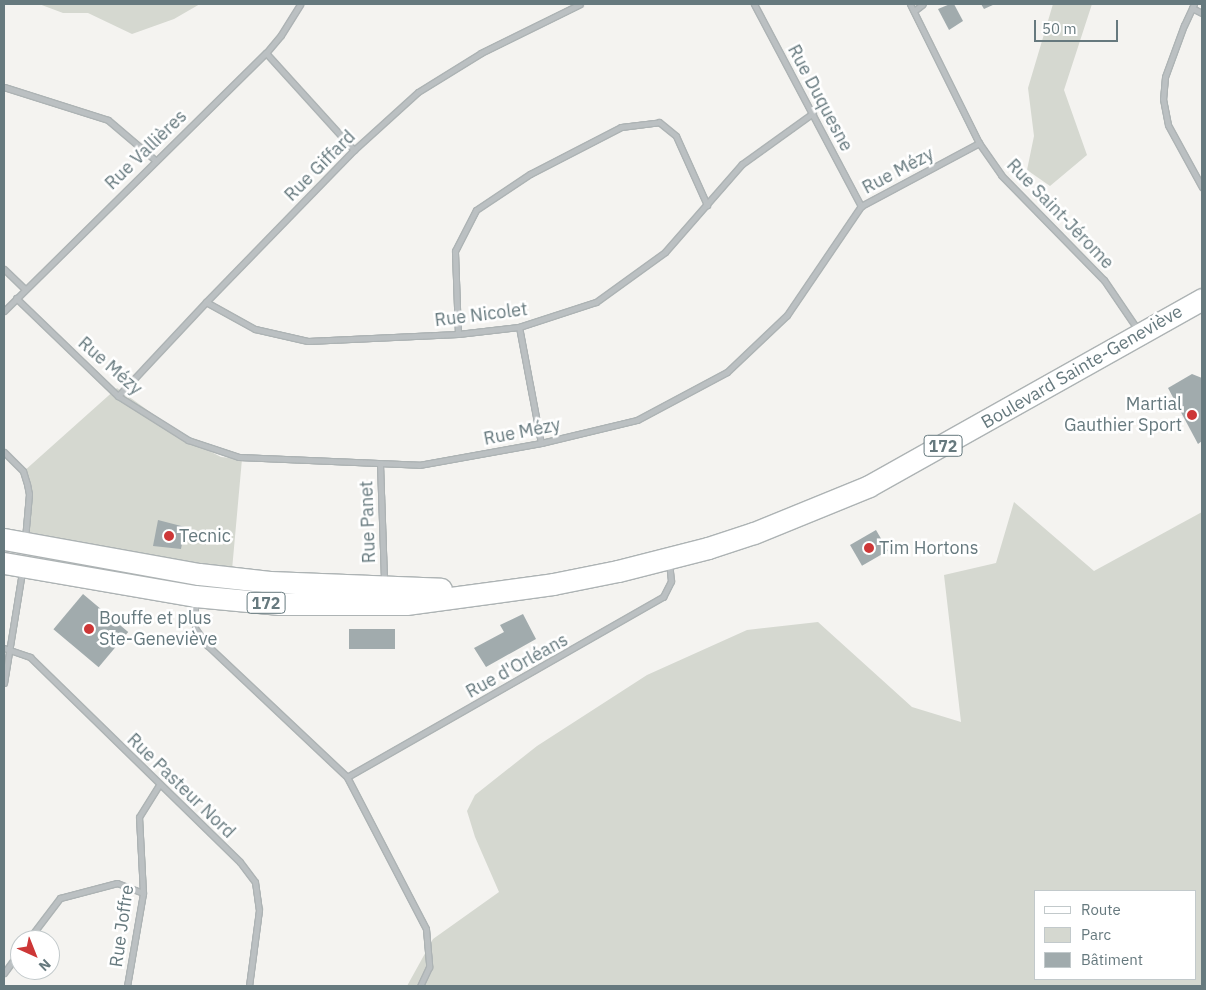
<!DOCTYPE html>
<meta charset="utf-8">
<style>
body{margin:0}
#map{position:relative;width:1206px;height:990px;overflow:hidden;background:#f4f3f0;font-family:"IBM Plex Sans",sans-serif}
div>[style]{position:absolute}
.green>*{inset:0;background:#d5d8d0}
.building>*{inset:0;background:#a1abad;transform-origin:0 0}
.roads{filter:drop-shadow(1px 0 #adb3b4) drop-shadow(-1px 0 #adb3b4) drop-shadow(0 1px #adb3b4) drop-shadow(0 -1px #adb3b4)}
.street>*{height:5px;margin:-2.5px;padding:0 2.5px;transform-origin:2.5px;border-radius:2.5px;background:#bbc0c2}
.primary>*{height:21px;margin:-10.5px;padding:0 10.5px;transform-origin:10.5px;border-radius:10.5px;background:#fff}
.dots>*{width:14px;height:14px;translate:-50% -50%;box-sizing:border-box;border:2px solid #fff;border-radius:50%}
span{translate:-50% -50%;white-space:nowrap;text-align:center;line-height:1.15;-webkit-text-stroke:5px #fff;paint-order:stroke}
.shield-label span{padding:1px 4px;background:#fff;border:1px solid;border-radius:4px;-webkit-text-stroke-width:0}
.shield-label{font-size:16px;color:#66797e;font-weight:700}
.street-label{font-size:18px;color:#66797e}
.poi-label{font-size:18px;color:#66797e}
.right{translate:-100% -50%;text-align:right}
.left{translate:0 -50%;text-align:left}
.frame{position:absolute;inset:0;border:5px solid #66797e;pointer-events:none}
.legend{position:absolute;left:1034px;top:890px;width:162px;height:90px;box-sizing:border-box;background:#fff;border:1px solid #c2c9cb;margin:0;padding:6px 9px;list-style:none;font-size:15px;color:#66797e}
.legend li{display:flex;align-items:center;gap:10px;height:25px}
.legend b{width:25px;border:1px solid #c2c9cb}
.north{position:absolute;left:10px;top:930px;width:50px;height:50px;box-sizing:border-box;background:#fff;border:1px solid #c2c9cb;border-radius:50%;rotate:136deg;font-size:14px;font-weight:700;line-height:20px;text-align:center;color:#66797e}
.north::after{content:'';display:block;margin:auto;width:18px;height:22px;background:#cd3737;clip-path:polygon(50% 0,100% 100%,50% 72%,0 100%)}
.scale{position:absolute;left:1034px;top:20px;width:84px;height:22px;box-sizing:border-box;border:2px solid #66797e;border-top:0;padding-left:6px;font-size:15px;line-height:18px;white-space:nowrap;color:#66797e;-webkit-text-stroke:4px #fff;paint-order:stroke}
</style>
<div id="map">
<div class="green">
<i style="clip-path:polygon(39px 4px,200px 4px,174px 19px,132px 34px,88px 13px,63px 13px)"></i>
<i style="clip-path:polygon(1053px 4px,1092px 4px,1064px 90px,1087px 155px,1050px 186px,1027px 170px,1034px 136px,1028px 88px)"></i>
<i style="clip-path:polygon(117px 388px,190px 441px,221px 457px,242px 459px,232px 570px,27px 537px,30px 492px,23px 472px)"></i>
<i style="clip-path:polygon(evenodd,1014px 502px,1094px 571px,1202px 512px,1202px 986px,407px 986px,433px 939px,499px 892px,475px 837px,467px 811px,475px 795px,537px 746px,647px 675px,747px 630px,818px 622px,912px 707px,961px 722px,944px 575px,996px 563px,1014px 502px,1035px 891px,1195px 891px,1195px 979px,1035px 979px,1035px 891px)"></i>
</div>
<div class="building">
<i style="clip-path:polygon(950px 4px,954px 4px,963px 21px,949px 30px,938px 9px)"></i>
<i style="clip-path:polygon(981px 4px,995px 4px,984px 9px)"></i>
<i style="clip-path:polygon(1192px 374px,1202px 378px,1202px 441px,1198px 444px,1168px 388px)"></i>
<i style="clip-path:polygon(158px 520px,185px 527px,181px 549px,153px 546px)"></i>
<i style="left:876px;top:530px;width:24px;height:30px;rotate:60deg"></i>
<i style="left:83px;top:594px;width:59px;height:46px;rotate:40deg"></i>
<i style="clip-path:polygon(523px 614px,536px 639px,486px 667px,474px 648px,504px 632px,500px 625px)"></i>
<i style="left:349px;top:629px;width:46px;height:20px"></i>
</div>
<div class="roads">
<div class="street">
<i style="left:754px;top:4px;width:229px;rotate:62.1deg"></i>
<i style="left:910px;top:4px;width:155px;rotate:63.6deg"></i>
<i style="left:979px;top:143px;width:39px;rotate:55deg"></i>
<i style="left:1001px;top:175px;width:147px;rotate:45.6deg"></i>
<i style="left:1104px;top:280px;width:60px;rotate:55.8deg"></i>
<i style="left:1194px;top:4px;width:23px;rotate:115deg"></i>
<i style="left:1184px;top:25px;width:55px;rotate:110.1deg"></i>
<i style="left:1165px;top:77px;width:22px;rotate:95deg"></i>
<i style="left:1163px;top:99px;width:26px;rotate:79deg"></i>
<i style="left:1168px;top:125px;width:71px;rotate:61.3deg"></i>
<i style="left:1192px;top:8px;width:11px;rotate:27deg"></i>
<i style="left:914px;top:11px;width:11px;rotate:-38deg"></i>
<i style="left:266px;top:53px;width:131px;rotate:47.8deg"></i>
<i style="left:4px;top:87px;width:109px;rotate:17.6deg"></i>
<i style="left:108px;top:120px;width:62px;rotate:40.4deg"></i>
<i style="left:4px;top:269px;width:29px;rotate:44deg"></i>
<i style="left:16px;top:298px;width:141px;rotate:43.9deg"></i>
<i style="left:118px;top:396px;width:83px;rotate:32.2deg"></i>
<i style="left:188px;top:440px;width:54px;rotate:18.4deg"></i>
<i style="left:239px;top:457px;width:180px;rotate:2.5deg"></i>
<i style="left:419px;top:465px;width:124px;rotate:-10.2deg"></i>
<i style="left:541px;top:443px;width:99px;rotate:-13.5deg"></i>
<i style="left:637px;top:420px;width:102px;rotate:-28.1deg"></i>
<i style="left:727px;top:372px;width:83px;rotate:-43.5deg"></i>
<i style="left:787px;top:315px;width:132px;rotate:-55.8deg"></i>
<i style="left:861px;top:206px;width:134px;rotate:-28.1deg"></i>
<i style="left:206px;top:302px;width:56px;rotate:28.9deg"></i>
<i style="left:255px;top:329px;width:54px;rotate:12.8deg"></i>
<i style="left:308px;top:341px;width:150px;rotate:-2.7deg"></i>
<i style="left:458px;top:334px;width:61px;rotate:-6.5deg"></i>
<i style="left:519px;top:327px;width:81px;rotate:-18deg"></i>
<i style="left:596px;top:302px;width:85px;rotate:-35.9deg"></i>
<i style="left:665px;top:252px;width:117px;rotate:-48.8deg"></i>
<i style="left:742px;top:164px;width:87px;rotate:-35.7deg"></i>
<i style="left:4px;top:311px;width:368px;rotate:-44.6deg"></i>
<i style="left:266px;top:53px;width:23px;rotate:-50deg"></i>
<i style="left:281px;top:35px;width:36px;rotate:-58deg"></i>
<i style="left:519px;top:327px;width:118px;rotate:79.3deg"></i>
<i style="left:458px;top:334px;width:83px;rotate:-92.1deg"></i>
<i style="left:455px;top:251px;width:46px;rotate:-62.9deg"></i>
<i style="left:476px;top:210px;width:65px;rotate:-33.7deg"></i>
<i style="left:530px;top:174px;width:102px;rotate:-27.3deg"></i>
<i style="left:621px;top:127px;width:38px;rotate:-7deg"></i>
<i style="left:659px;top:122px;width:22px;rotate:39deg"></i>
<i style="left:676px;top:136px;width:76px;rotate:65.8deg"></i>
<i style="left:118px;top:396px;width:129px;rotate:-46.9deg"></i>
<i style="left:206px;top:302px;width:212px;rotate:-45.8deg"></i>
<i style="left:354px;top:150px;width:86px;rotate:-42.2deg"></i>
<i style="left:418px;top:92px;width:74px;rotate:-31.8deg"></i>
<i style="left:481px;top:53px;width:110px;rotate:-26.3deg"></i>
<i style="left:4px;top:452px;width:27px;rotate:45deg"></i>
<i style="left:23px;top:471px;width:14px;rotate:73deg"></i>
<i style="left:27px;top:484px;width:10px;rotate:79deg"></i>
<i style="left:29px;top:494px;width:45px;rotate:95.1deg"></i>
<i style="left:380px;top:464px;width:114px;rotate:88deg"></i>
<i style="left:195px;top:602px;width:26px;rotate:90deg"></i>
<i style="left:195px;top:628px;width:21px;rotate:55deg"></i>
<i style="left:207px;top:645px;width:192px;rotate:43.3deg"></i>
<i style="left:347px;top:777px;width:171px;rotate:62.5deg"></i>
<i style="left:426px;top:929px;width:38px;rotate:85deg"></i>
<i style="left:429px;top:967px;width:21px;rotate:115deg"></i>
<i style="left:4px;top:648px;width:28px;rotate:19deg"></i>
<i style="left:30px;top:657px;width:293px;rotate:44.3deg"></i>
<i style="left:240px;top:862px;width:25px;rotate:53deg"></i>
<i style="left:255px;top:882px;width:28px;rotate:82deg"></i>
<i style="left:259px;top:910px;width:77px;rotate:97.5deg"></i>
<i style="left:4px;top:683px;width:112px;rotate:-80.8deg"></i>
<i style="left:347px;top:777px;width:364px;rotate:-29.7deg"></i>
<i style="left:663px;top:597px;width:18px;rotate:-63deg"></i>
<i style="left:671px;top:581px;width:18px;rotate:-96deg"></i>
<i style="left:28px;top:940px;width:53px;rotate:-52.7deg"></i>
<i style="left:60px;top:898px;width:59px;rotate:-14.7deg"></i>
<i style="left:117px;top:883px;width:28px;rotate:21deg"></i>
<i style="left:4px;top:973px;width:27px;rotate:-54deg"></i>
<i style="left:127px;top:986px;width:94px;rotate:-80.2deg"></i>
<i style="left:143px;top:893px;width:76px;rotate:-93deg"></i>
<i style="left:139px;top:817px;width:38px;rotate:-58deg"></i>
</div>
<div class="primary">
<i style="left:4px;top:539px;width:198px;rotate:10.2deg"></i>
<i style="left:199px;top:574px;width:71px;rotate:6.4deg"></i>
<i style="left:270px;top:582px;width:171px;rotate:2.3deg"></i>
<i style="left:4px;top:563px;width:194px;rotate:9.8deg"></i>
<i style="left:195px;top:596px;width:85px;rotate:5.4deg"></i>
<i style="left:280px;top:604px;width:126px"></i>
<i style="left:406px;top:604px;width:148px;rotate:-7.7deg"></i>
<i style="left:553px;top:584px;width:66px;rotate:-11.3deg"></i>
<i style="left:618px;top:571px;width:93px;rotate:-14.3deg"></i>
<i style="left:708px;top:548px;width:48px;rotate:-18.1deg"></i>
<i style="left:754px;top:533px;width:124px;rotate:-22.2deg"></i>
<i style="left:869px;top:486px;width:382px;rotate:-29.3deg"></i>
</div>
</div>
<div class="dots">
<i style="left:1192px;top:415px;background:#cd3737"></i>
<i style="left:169px;top:536px;background:#cd3737"></i>
<i style="left:869px;top:548px;background:#cd3737"></i>
<i style="left:89px;top:629px;background:#cd3737"></i>
</div>
<div class="shield-label">
<span style="left:943px;top:446px">172</span>
<span style="left:266px;top:603px">172</span>
</div>
<div class="street-label">
<span style="left:820px;top:98px;rotate:62deg">Rue Duquesne</span>
<span style="left:146px;top:150px;rotate:-44deg">Rue Vallières</span>
<span style="left:320px;top:166px;rotate:-45deg">Rue Giffard</span>
<span style="left:898px;top:171px;rotate:-28deg">Rue Mézy</span>
<span style="left:1060px;top:214px;rotate:46deg">Rue Saint-Jérome</span>
<span style="left:481px;top:315px;rotate:-7deg">Rue Nicolet</span>
<span style="left:110px;top:366px;rotate:41deg">Rue Mézy</span>
<span style="left:1082px;top:367px;rotate:-30deg">Boulevard Sainte-Geneviève</span>
<span style="left:522px;top:432px;rotate:-11deg">Rue Mézy</span>
<span style="left:368px;top:522px;rotate:-92deg">Rue Panet</span>
<span style="left:517px;top:666px;rotate:-29deg">Rue d'Orléans</span>
<span style="left:181px;top:786px;rotate:44deg">Rue Pasteur Nord</span>
<span style="left:122px;top:926px;rotate:-82deg">Rue Joffre</span>
</div>
<div class="poi-label">
<span class="right" style="left:1182px;top:415px">Martial<br>Gauthier Sport</span>
<span class="left" style="left:179px;top:536px">Tecnic</span>
<span class="left" style="left:879px;top:548px">Tim Hortons</span>
<span class="left" style="left:99px;top:629px">Bouffe et plus<br>Ste-Geneviève</span>
</div>
<div class="frame"></div>
<ul class="legend">
<li><b style="height:6px;background:#fff"></b>Route</li>
<li><b style="height:14px;background:#d5d8d0"></b>Parc</li>
<li><b style="height:14px;background:#a1abad"></b>Bâtiment</li>
</ul>
<div class="north">N</div>
<div class="scale">50 m</div>
</div>
